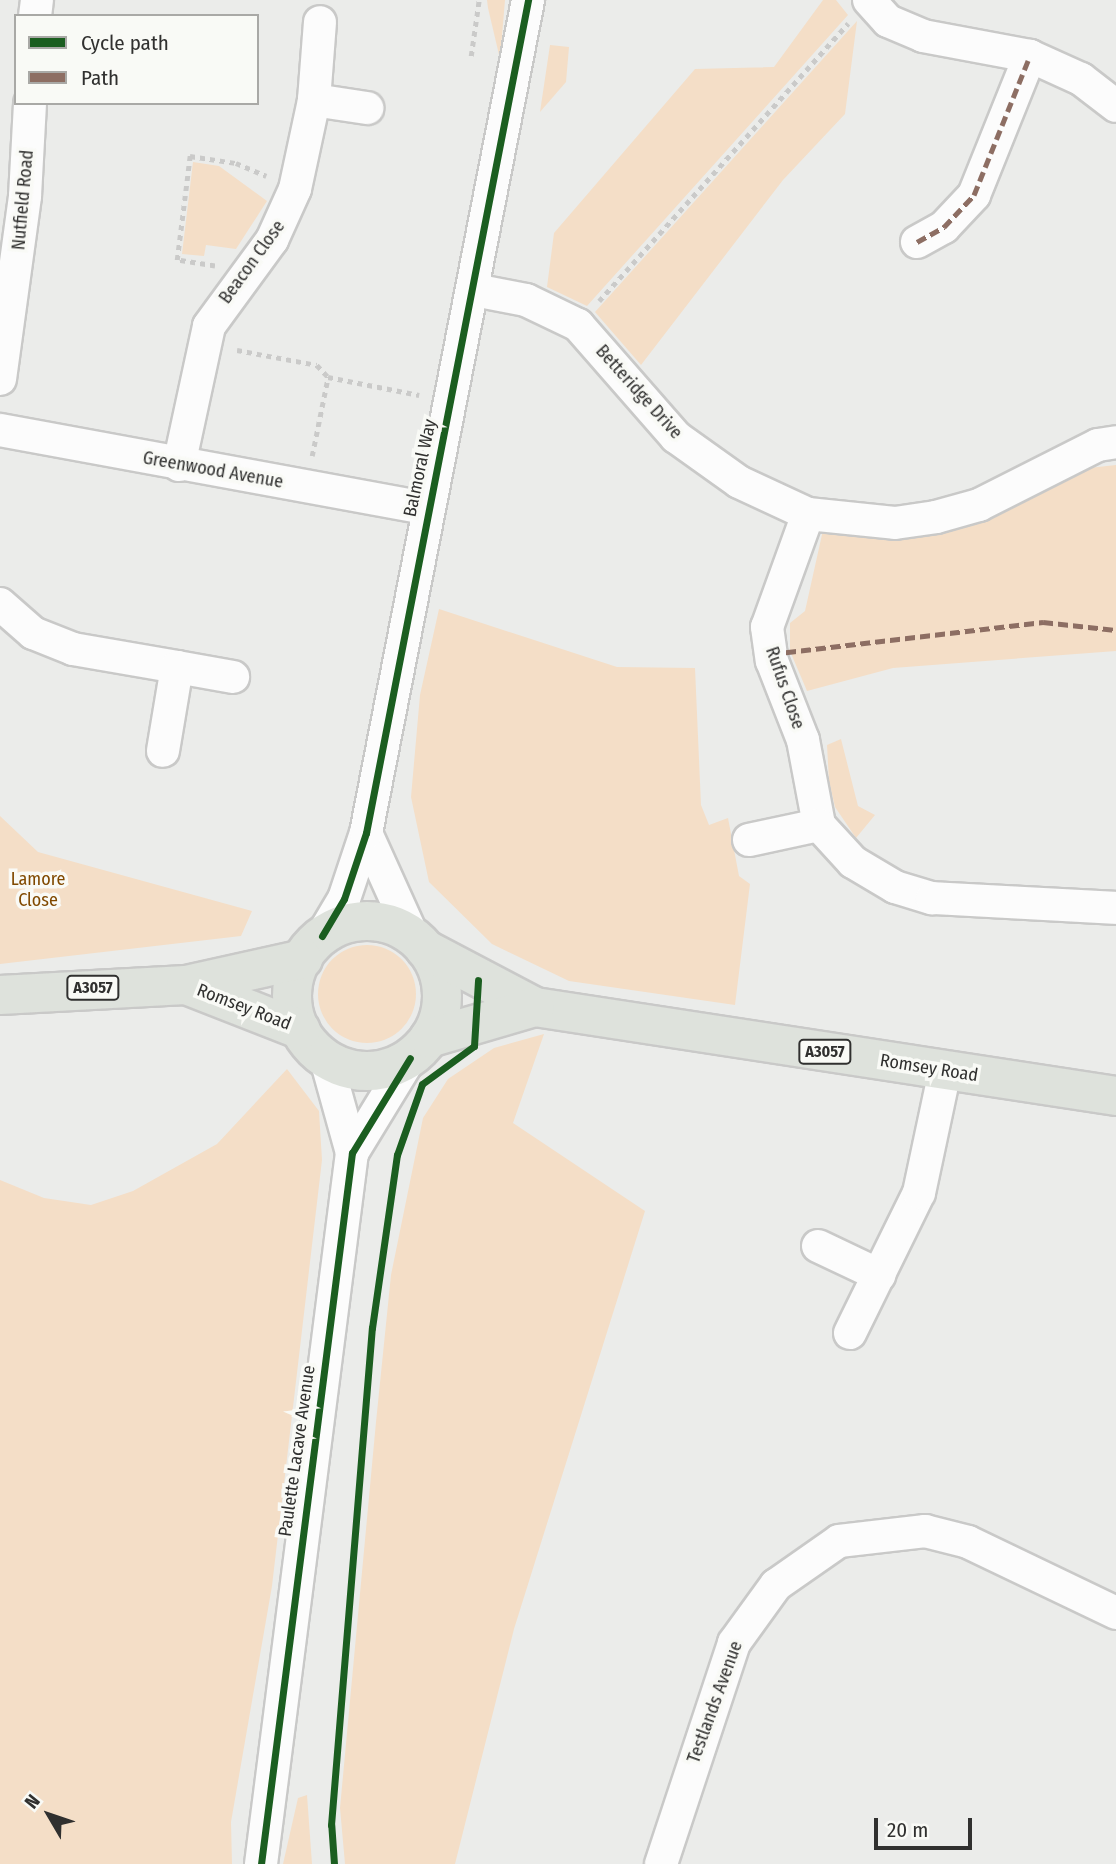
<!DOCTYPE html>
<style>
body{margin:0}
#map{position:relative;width:1116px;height:1864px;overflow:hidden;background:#ebecea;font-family:"Fira Sans Condensed",sans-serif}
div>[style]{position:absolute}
.green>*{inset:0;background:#f4dec7}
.round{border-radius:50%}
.path>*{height:4.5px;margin-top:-2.25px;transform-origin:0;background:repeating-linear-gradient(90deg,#cacac9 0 5px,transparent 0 10px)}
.roads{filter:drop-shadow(2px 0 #c9c9c8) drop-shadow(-2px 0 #c9c9c8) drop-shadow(0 2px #c9c9c8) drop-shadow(0 -2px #c9c9c8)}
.minor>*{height:32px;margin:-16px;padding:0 16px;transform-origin:16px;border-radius:16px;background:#fcfcfc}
.primary>*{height:38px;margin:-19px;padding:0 19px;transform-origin:19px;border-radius:19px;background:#dee2dc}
.primary>.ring{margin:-19px;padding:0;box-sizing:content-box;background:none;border:38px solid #dee2dc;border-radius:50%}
.quiet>*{height:5px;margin-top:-2.5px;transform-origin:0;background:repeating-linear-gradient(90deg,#8d6e63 0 10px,transparent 0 15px)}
.cycleway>*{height:7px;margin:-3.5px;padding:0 3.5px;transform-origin:3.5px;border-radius:3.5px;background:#1b5e20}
span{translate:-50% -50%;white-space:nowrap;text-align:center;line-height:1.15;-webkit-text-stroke:7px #f9faf6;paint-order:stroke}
.shield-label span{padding:2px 5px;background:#f9faf6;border:2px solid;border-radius:5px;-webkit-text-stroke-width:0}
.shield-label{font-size:16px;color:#30302f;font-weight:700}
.street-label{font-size:18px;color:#30302f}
.park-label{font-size:18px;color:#804900}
.legend{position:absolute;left:14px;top:14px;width:245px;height:91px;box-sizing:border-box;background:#f9faf6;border:2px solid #a9a9a6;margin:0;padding:9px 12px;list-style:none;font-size:21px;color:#30302f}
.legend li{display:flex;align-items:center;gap:14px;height:35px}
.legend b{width:35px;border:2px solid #a9a9a6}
.north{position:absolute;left:14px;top:1780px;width:70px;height:70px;-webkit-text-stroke:5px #f9faf6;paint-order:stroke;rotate:309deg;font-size:19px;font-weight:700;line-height:28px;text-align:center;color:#30302f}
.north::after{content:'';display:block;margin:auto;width:24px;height:32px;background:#30302f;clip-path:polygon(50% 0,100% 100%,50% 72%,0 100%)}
.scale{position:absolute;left:874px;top:1818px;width:98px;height:32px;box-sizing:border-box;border:4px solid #30302f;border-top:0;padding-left:9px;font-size:21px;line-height:24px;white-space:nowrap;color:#30302f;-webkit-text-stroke:5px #f9faf6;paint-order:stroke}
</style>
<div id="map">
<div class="green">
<i style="clip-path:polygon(487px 0,505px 0,500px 59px,488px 8px)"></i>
<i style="clip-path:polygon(823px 0,836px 0,848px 15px,587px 306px,547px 287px,554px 233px,695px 69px,774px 67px)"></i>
<i style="clip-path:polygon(857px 21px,845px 114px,783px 180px,641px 365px,595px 312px)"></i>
<i style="clip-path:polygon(550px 45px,569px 47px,566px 82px,540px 112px)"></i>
<i style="clip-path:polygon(193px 162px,219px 166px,267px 201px,236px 249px,206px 245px,204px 256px,182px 254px)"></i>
<i style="clip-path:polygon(1116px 465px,1116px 651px,893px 668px,807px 691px,790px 651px,790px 623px,805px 611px,823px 530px,902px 537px,983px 521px,1071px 470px)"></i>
<i style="clip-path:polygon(439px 609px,617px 667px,695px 668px,701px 805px,709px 825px,728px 818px,739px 876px,750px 884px,735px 1005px,569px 981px,492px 944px,429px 882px,411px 797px,420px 695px)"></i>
<i style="clip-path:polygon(841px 739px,858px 806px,875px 815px,856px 838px,835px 807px,829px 781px,827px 745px)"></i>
<i style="clip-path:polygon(0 816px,38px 852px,252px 911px,241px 936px,0 964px)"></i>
<i class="round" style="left:318px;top:945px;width:98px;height:98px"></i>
<i style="clip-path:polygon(544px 1034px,513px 1123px,645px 1211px,514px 1629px,455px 1864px,345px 1864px,340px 1808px,376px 1422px,391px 1275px,423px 1118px,448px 1079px,494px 1048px)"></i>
<i style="clip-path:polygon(287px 1069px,319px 1111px,322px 1160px,272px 1586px,231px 1822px,232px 1864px,0 1864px,0 1180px,44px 1198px,91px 1205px,133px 1191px,217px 1144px)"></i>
<i style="clip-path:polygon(307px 1795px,312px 1864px,283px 1864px,298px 1798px)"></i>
</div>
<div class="path">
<i style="left:471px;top:56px;width:57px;rotate:-81.9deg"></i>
<i style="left:215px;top:266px;width:38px;rotate:-171deg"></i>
<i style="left:177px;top:260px;width:105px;rotate:-82.9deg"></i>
<i style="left:190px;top:156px;width:47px;rotate:8.7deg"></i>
<i style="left:236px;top:163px;width:33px;rotate:23deg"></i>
<i style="left:599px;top:301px;width:373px;rotate:-48.1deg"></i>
<i style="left:237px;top:350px;width:81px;rotate:10.6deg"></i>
<i style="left:317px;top:365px;width:16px;rotate:47deg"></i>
<i style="left:312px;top:456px;width:81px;rotate:-78.6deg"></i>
<i style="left:328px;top:377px;width:93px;rotate:11.2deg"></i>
</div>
<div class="roads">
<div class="minor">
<i style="left:869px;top:0;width:28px;rotate:48deg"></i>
<i style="left:888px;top:21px;width:38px;rotate:23deg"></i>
<i style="left:923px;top:36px;width:109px;rotate:10.6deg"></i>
<i style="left:1030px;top:56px;width:56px;rotate:24.3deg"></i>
<i style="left:1081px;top:79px;width:44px;rotate:37.6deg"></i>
<i style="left:35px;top:16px;width:16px;rotate:-83deg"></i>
<i style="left:314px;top:100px;width:54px;rotate:8.6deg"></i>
<i style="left:917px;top:242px;width:31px;rotate:-29deg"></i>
<i style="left:944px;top:227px;width:44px;rotate:-46.8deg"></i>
<i style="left:974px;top:195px;width:150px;rotate:-68.1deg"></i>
<i style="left:474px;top:290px;width:53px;rotate:10.9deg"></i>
<i style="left:526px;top:300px;width:58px;rotate:25.7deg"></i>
<i style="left:578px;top:325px;width:149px;rotate:48.8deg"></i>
<i style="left:676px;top:437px;width:77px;rotate:35.5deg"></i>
<i style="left:739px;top:482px;width:76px;rotate:24.9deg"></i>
<i style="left:808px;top:514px;width:87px;rotate:5.9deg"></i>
<i style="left:895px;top:523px;width:41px;rotate:-8.3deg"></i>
<i style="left:936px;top:517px;width:45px;rotate:-15.6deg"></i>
<i style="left:979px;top:505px;width:133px;rotate:-26.8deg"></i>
<i style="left:1098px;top:445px;width:18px;rotate:-9deg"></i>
<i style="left:0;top:379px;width:185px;rotate:-82.2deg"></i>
<i style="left:25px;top:196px;width:93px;rotate:-86.9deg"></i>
<i style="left:0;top:430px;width:434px;rotate:10.4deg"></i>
<i style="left:179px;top:465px;width:142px;rotate:-77.8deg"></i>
<i style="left:209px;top:326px;width:107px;rotate:-53.8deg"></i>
<i style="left:272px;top:240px;width:56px;rotate:-65.7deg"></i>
<i style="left:295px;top:189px;width:91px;rotate:-77.9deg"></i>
<i style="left:314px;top:100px;width:78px;rotate:-85.6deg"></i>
<i style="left:808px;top:514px;width:120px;rotate:109.9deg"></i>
<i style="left:767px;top:627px;width:34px;rotate:82deg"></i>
<i style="left:772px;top:661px;width:85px;rotate:68.6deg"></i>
<i style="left:803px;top:740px;width:86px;rotate:79.3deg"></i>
<i style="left:819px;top:825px;width:50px;rotate:47.4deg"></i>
<i style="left:853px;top:862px;width:49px;rotate:30.8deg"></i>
<i style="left:895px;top:887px;width:39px;rotate:17deg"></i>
<i style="left:932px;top:898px;width:184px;rotate:3.1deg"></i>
<i style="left:0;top:604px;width:44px;rotate:41.3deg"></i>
<i style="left:33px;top:633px;width:43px;rotate:21.8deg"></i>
<i style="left:73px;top:649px;width:106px;rotate:9.8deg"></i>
<i style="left:177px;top:667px;width:85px;rotate:99.5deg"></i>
<i style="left:177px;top:667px;width:57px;rotate:10.1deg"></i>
<i style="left:366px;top:833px;width:114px;rotate:65.7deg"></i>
<i style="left:749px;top:840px;width:72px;rotate:-12.1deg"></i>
<i style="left:322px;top:936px;width:43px;rotate:-59.3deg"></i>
<i style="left:344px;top:899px;width:70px;rotate:-71.6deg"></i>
<i style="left:366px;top:833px;width:849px;rotate:-78.99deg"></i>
<i style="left:326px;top:1059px;width:98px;rotate:74.5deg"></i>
<i style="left:818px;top:1246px;width:68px;rotate:25.4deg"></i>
<i style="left:850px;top:1333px;width:156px;rotate:-63.8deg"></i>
<i style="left:919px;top:1193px;width:125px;rotate:-78deg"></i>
<i style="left:261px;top:1864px;width:717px;rotate:-82.71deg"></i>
<i style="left:352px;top:1153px;width:111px;rotate:-58.6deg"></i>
<i style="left:661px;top:1864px;width:233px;rotate:-71.7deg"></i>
<i style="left:734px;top:1643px;width:72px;rotate:-54.1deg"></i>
<i style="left:776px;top:1585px;width:77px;rotate:-34.9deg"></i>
<i style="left:839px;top:1541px;width:87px;rotate:-6.6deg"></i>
<i style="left:925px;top:1531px;width:44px;rotate:14.3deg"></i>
<i style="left:968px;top:1542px;width:164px;rotate:25.6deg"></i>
</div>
<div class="primary">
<i class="ring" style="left:292px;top:921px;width:112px;height:112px"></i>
<i style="left:425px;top:949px;width:124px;rotate:27.8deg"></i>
<i style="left:535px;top:1007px;width:588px;rotate:8.71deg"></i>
<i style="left:189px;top:986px;width:120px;rotate:21.4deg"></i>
<i style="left:0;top:995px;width:186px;rotate:-3.1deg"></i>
<i style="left:186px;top:985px;width:120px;rotate:-12.5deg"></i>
<i style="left:429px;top:1038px;width:110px;rotate:-16.3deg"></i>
</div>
</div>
<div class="quiet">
<i style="left:917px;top:242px;width:31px;rotate:-29deg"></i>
<i style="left:944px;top:227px;width:44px;rotate:-46.8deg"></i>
<i style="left:974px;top:195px;width:150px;rotate:-68.1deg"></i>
<i style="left:771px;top:654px;width:274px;rotate:-6.7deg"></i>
<i style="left:1043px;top:622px;width:73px;rotate:6.3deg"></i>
</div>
<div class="cycleway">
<i style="left:322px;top:936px;width:43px;rotate:-59.3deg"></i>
<i style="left:344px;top:899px;width:70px;rotate:-71.6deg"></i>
<i style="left:366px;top:833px;width:849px;rotate:-78.99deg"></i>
<i style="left:261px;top:1864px;width:717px;rotate:-82.71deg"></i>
<i style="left:352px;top:1153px;width:111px;rotate:-58.6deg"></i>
<i style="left:334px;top:1864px;width:39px;rotate:-94deg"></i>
<i style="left:331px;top:1825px;width:499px;rotate:-85.3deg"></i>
<i style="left:372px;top:1328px;width:175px;rotate:-81.8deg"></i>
<i style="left:397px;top:1155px;width:75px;rotate:-70.6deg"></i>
<i style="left:422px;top:1084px;width:64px;rotate:-36.2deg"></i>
<i style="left:474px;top:1046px;width:66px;rotate:-86.5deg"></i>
</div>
<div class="shield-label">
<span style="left:93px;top:988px">A3057</span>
<span style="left:825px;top:1052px">A3057</span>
</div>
<div class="street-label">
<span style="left:23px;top:200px;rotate:-85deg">Nutfield Road</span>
<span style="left:252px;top:262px;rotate:-54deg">Beacon Close</span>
<span style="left:639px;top:392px;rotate:48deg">Betteridge Drive</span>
<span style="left:420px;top:468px;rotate:-78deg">Balmoral Way</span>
<span style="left:213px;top:470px;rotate:10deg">Greenwood Avenue</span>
<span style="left:785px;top:688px;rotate:71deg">Rufus Close</span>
<span style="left:244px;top:1007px;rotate:21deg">Romsey Road</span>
<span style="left:929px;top:1068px;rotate:9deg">Romsey Road</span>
<span style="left:297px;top:1451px;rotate:-82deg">Paulette Lacave Avenue</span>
<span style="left:715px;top:1702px;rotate:-70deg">Testlands Avenue</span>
</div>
<div class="park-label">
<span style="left:38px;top:890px">Lamore<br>Close</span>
</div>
<ul class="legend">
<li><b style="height:9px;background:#1b5e20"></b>Cycle path</li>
<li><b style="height:9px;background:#8d6e63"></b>Path</li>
</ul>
<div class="north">N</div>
<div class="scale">20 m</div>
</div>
